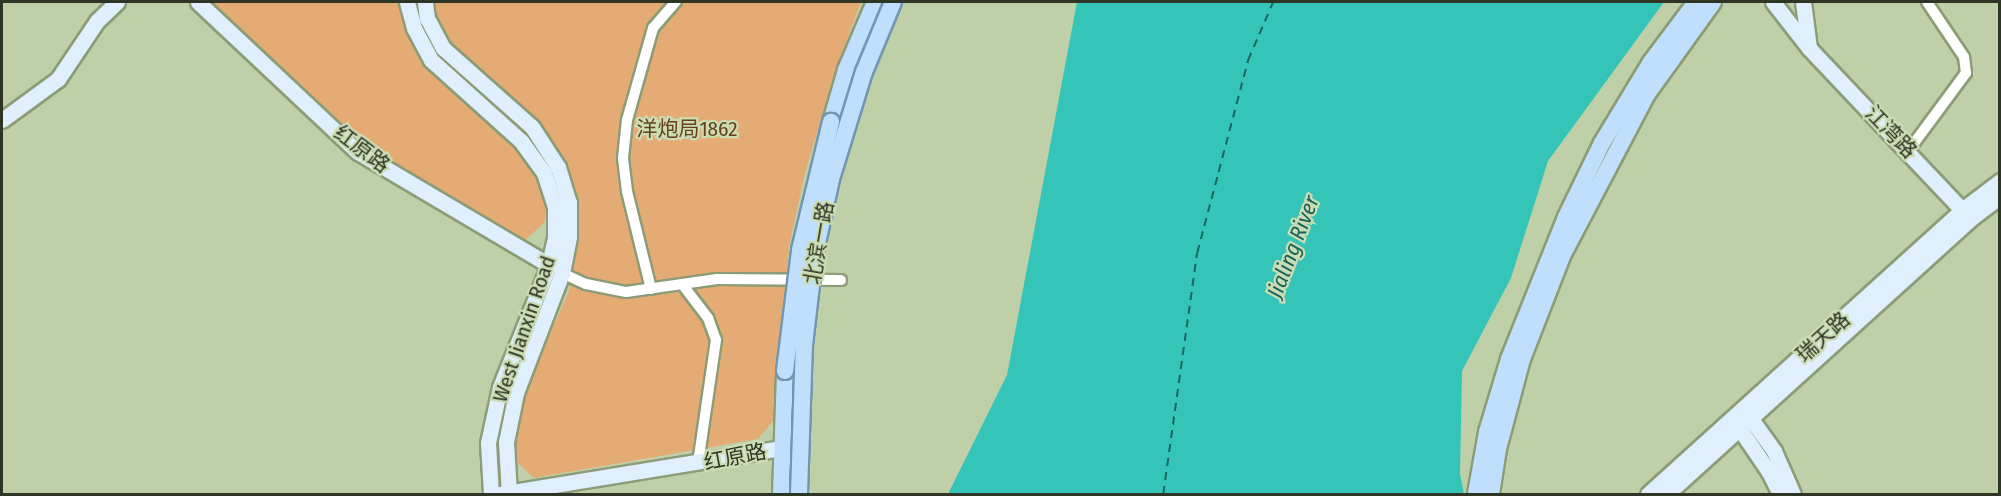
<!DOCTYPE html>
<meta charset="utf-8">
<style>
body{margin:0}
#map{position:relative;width:2001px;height:496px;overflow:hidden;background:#bfd0a8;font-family:"Fira Sans Condensed","Noto Sans SC",sans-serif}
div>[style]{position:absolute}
.green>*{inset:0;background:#e4ac74}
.water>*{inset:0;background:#35c5b8}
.ferry>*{height:1.5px;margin-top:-0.75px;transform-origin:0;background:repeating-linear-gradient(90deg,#19645d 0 8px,transparent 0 14px)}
.roads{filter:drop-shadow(2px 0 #8c9c76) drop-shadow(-2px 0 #8c9c76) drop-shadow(0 2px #8c9c76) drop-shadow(0 -2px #8c9c76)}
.street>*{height:10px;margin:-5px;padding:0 5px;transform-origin:5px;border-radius:5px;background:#fff}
.secondary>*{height:15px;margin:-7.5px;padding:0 7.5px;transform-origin:7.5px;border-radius:7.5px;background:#dfeffe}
.primary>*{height:16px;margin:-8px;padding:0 8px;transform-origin:8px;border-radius:8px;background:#bfdffd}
.bridges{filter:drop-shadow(2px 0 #7096b0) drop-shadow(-2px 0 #7096b0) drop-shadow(0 2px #7096b0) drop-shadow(0 -2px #7096b0)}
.primary-bridge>*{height:16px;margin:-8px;padding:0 8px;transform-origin:8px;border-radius:8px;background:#bfdffd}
span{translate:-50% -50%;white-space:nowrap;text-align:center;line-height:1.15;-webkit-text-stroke:4.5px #ccddb4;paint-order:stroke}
.park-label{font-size:21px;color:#65421c}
.street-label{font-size:21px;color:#2e3525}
.water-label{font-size:22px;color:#19645d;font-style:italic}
.frame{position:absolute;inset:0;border:3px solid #2e3525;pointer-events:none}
</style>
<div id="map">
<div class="green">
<i style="clip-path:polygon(209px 2px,399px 2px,408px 32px,518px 147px,537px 175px,547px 201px,545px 222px,523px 242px,362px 145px)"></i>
<i style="clip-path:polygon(429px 2px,861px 2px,837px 66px,805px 173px,789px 247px,774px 420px,758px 439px,534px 478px,517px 462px,514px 445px,523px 395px,569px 291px,578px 236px,577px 199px,565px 164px,446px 46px,431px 16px)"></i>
</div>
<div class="water">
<i style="clip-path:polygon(1077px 2px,1664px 2px,1548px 161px,1511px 278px,1462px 371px,1460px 474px,1464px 494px,948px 494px,1007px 375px)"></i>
</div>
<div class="ferry">
<i style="left:1163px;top:494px;width:243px;rotate:-82deg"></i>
<i style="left:1197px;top:253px;width:200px;rotate:-75.2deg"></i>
<i style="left:1248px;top:60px;width:63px;rotate:-66.7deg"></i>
</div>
<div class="roads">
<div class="street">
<i style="left:1909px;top:150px;width:96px;rotate:-53.5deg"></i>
<i style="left:1966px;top:73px;width:16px;rotate:-97deg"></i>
<i style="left:1964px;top:57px;width:66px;rotate:-123.9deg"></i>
<i style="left:562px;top:273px;width:26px;rotate:25deg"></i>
<i style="left:586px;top:284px;width:41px;rotate:11.3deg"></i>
<i style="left:626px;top:292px;width:92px;rotate:-8.1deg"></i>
<i style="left:717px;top:279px;width:124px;rotate:0.5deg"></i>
<i style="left:682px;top:284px;width:43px;rotate:52.6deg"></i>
<i style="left:708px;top:318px;width:23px;rotate:70deg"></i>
<i style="left:716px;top:340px;width:125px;rotate:98.3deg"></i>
<i style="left:651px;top:289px;width:101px;rotate:-103.8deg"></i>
<i style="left:627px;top:191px;width:33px;rotate:-97deg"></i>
<i style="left:623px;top:158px;width:38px;rotate:-84deg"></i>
<i style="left:627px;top:120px;width:96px;rotate:-74.2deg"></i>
<i style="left:653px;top:28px;width:35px;rotate:-49deg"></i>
</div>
<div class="secondary">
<i style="left:198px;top:2px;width:219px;rotate:43.2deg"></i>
<i style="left:358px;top:152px;width:222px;rotate:30.6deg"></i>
<i style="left:407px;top:2px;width:27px;rotate:75deg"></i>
<i style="left:414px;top:28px;width:36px;rotate:62deg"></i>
<i style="left:431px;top:60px;width:121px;rotate:42deg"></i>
<i style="left:521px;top:141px;width:39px;rotate:54deg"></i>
<i style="left:544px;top:173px;width:35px;rotate:72deg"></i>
<i style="left:555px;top:206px;width:32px;rotate:90deg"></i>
<i style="left:555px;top:238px;width:28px;rotate:103deg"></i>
<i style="left:549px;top:265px;width:131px;rotate:111.9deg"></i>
<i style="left:500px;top:387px;width:57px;rotate:102.1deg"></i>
<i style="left:488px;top:443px;width:51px;rotate:86.6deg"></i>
<i style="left:425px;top:2px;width:16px;rotate:83deg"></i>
<i style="left:427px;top:18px;width:34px;rotate:62deg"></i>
<i style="left:443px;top:48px;width:119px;rotate:41.6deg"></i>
<i style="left:532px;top:127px;width:48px;rotate:57deg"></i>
<i style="left:558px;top:167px;width:37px;rotate:73deg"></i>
<i style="left:569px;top:202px;width:35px;rotate:90deg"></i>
<i style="left:569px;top:237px;width:37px;rotate:101deg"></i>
<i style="left:562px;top:273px;width:129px;rotate:111deg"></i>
<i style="left:516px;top:393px;width:50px;rotate:101.5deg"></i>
<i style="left:506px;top:442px;width:52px;rotate:86.7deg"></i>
<i style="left:1773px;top:2px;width:58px;rotate:52deg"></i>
<i style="left:1809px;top:48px;width:46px;rotate:-97.4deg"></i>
<i style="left:1809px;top:48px;width:231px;rotate:46.6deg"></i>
<i style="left:2px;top:120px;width:69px;rotate:-36.2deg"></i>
<i style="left:58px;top:79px;width:70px;rotate:-56.1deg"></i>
<i style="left:97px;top:21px;width:28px;rotate:-44deg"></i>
<i style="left:1746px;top:412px;width:48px;rotate:54.3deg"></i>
<i style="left:1774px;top:451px;width:47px;rotate:66.2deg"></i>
<i style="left:1735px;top:422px;width:60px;rotate:55.8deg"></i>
<i style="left:1769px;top:472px;width:25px;rotate:63deg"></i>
<i style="left:500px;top:494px;width:297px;rotate:-9.3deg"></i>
<i style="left:1648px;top:494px;width:423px;rotate:-42.1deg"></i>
<i style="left:1962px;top:210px;width:48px;rotate:-37.3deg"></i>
<i style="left:1667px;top:494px;width:409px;rotate:-42.2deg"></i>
<i style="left:1970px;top:219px;width:38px;rotate:-37deg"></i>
</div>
<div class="primary">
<i style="left:831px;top:122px;width:54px;rotate:-73.9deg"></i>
<i style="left:846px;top:70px;width:74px;rotate:-66.9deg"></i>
<i style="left:781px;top:494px;width:123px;rotate:-88.1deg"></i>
<i style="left:1476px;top:494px;width:63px;rotate:-79.9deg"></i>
<i style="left:1487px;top:432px;width:76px;rotate:-73.2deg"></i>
<i style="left:1509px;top:359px;width:153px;rotate:-68.1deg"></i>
<i style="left:1566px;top:217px;width:82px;rotate:-64.1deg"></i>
<i style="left:1602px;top:143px;width:95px;rotate:-58.8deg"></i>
<i style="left:1651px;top:62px;width:75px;rotate:-53.1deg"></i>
<i style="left:1491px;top:494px;width:46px;rotate:-81.2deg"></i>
<i style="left:1498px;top:449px;width:93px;rotate:-75.1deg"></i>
<i style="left:1522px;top:359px;width:113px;rotate:-68.7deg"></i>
<i style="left:1563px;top:254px;width:181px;rotate:-62.3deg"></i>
<i style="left:1647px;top:94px;width:113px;rotate:-54.3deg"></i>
</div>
</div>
<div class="bridges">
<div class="primary-bridge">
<i style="left:785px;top:371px;width:122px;rotate:-82.9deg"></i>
<i style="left:800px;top:250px;width:132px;rotate:-76.4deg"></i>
<i style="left:799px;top:494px;width:149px;rotate:-88.1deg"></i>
<i style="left:804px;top:345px;width:94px;rotate:-83.3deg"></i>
<i style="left:815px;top:252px;width:75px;rotate:-77.6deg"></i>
<i style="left:831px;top:179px;width:112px;rotate:-72.9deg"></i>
<i style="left:864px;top:72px;width:76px;rotate:-67.5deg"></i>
</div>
</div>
<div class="park-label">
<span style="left:687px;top:129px">洋炮局1862</span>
</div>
<div class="street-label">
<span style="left:1891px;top:132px;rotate:46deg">江湾路</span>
<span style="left:362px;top:149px;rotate:37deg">红原路</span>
<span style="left:819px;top:243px;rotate:-80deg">北滨一路</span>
<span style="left:524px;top:329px;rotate:-71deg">West Jianxin Road</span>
<span style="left:1823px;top:337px;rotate:-42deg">瑞天路</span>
<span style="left:735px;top:457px;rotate:-11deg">红原路</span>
</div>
<div class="water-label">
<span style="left:1293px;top:247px;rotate:-69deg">Jialing River</span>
</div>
<div class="frame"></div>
</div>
